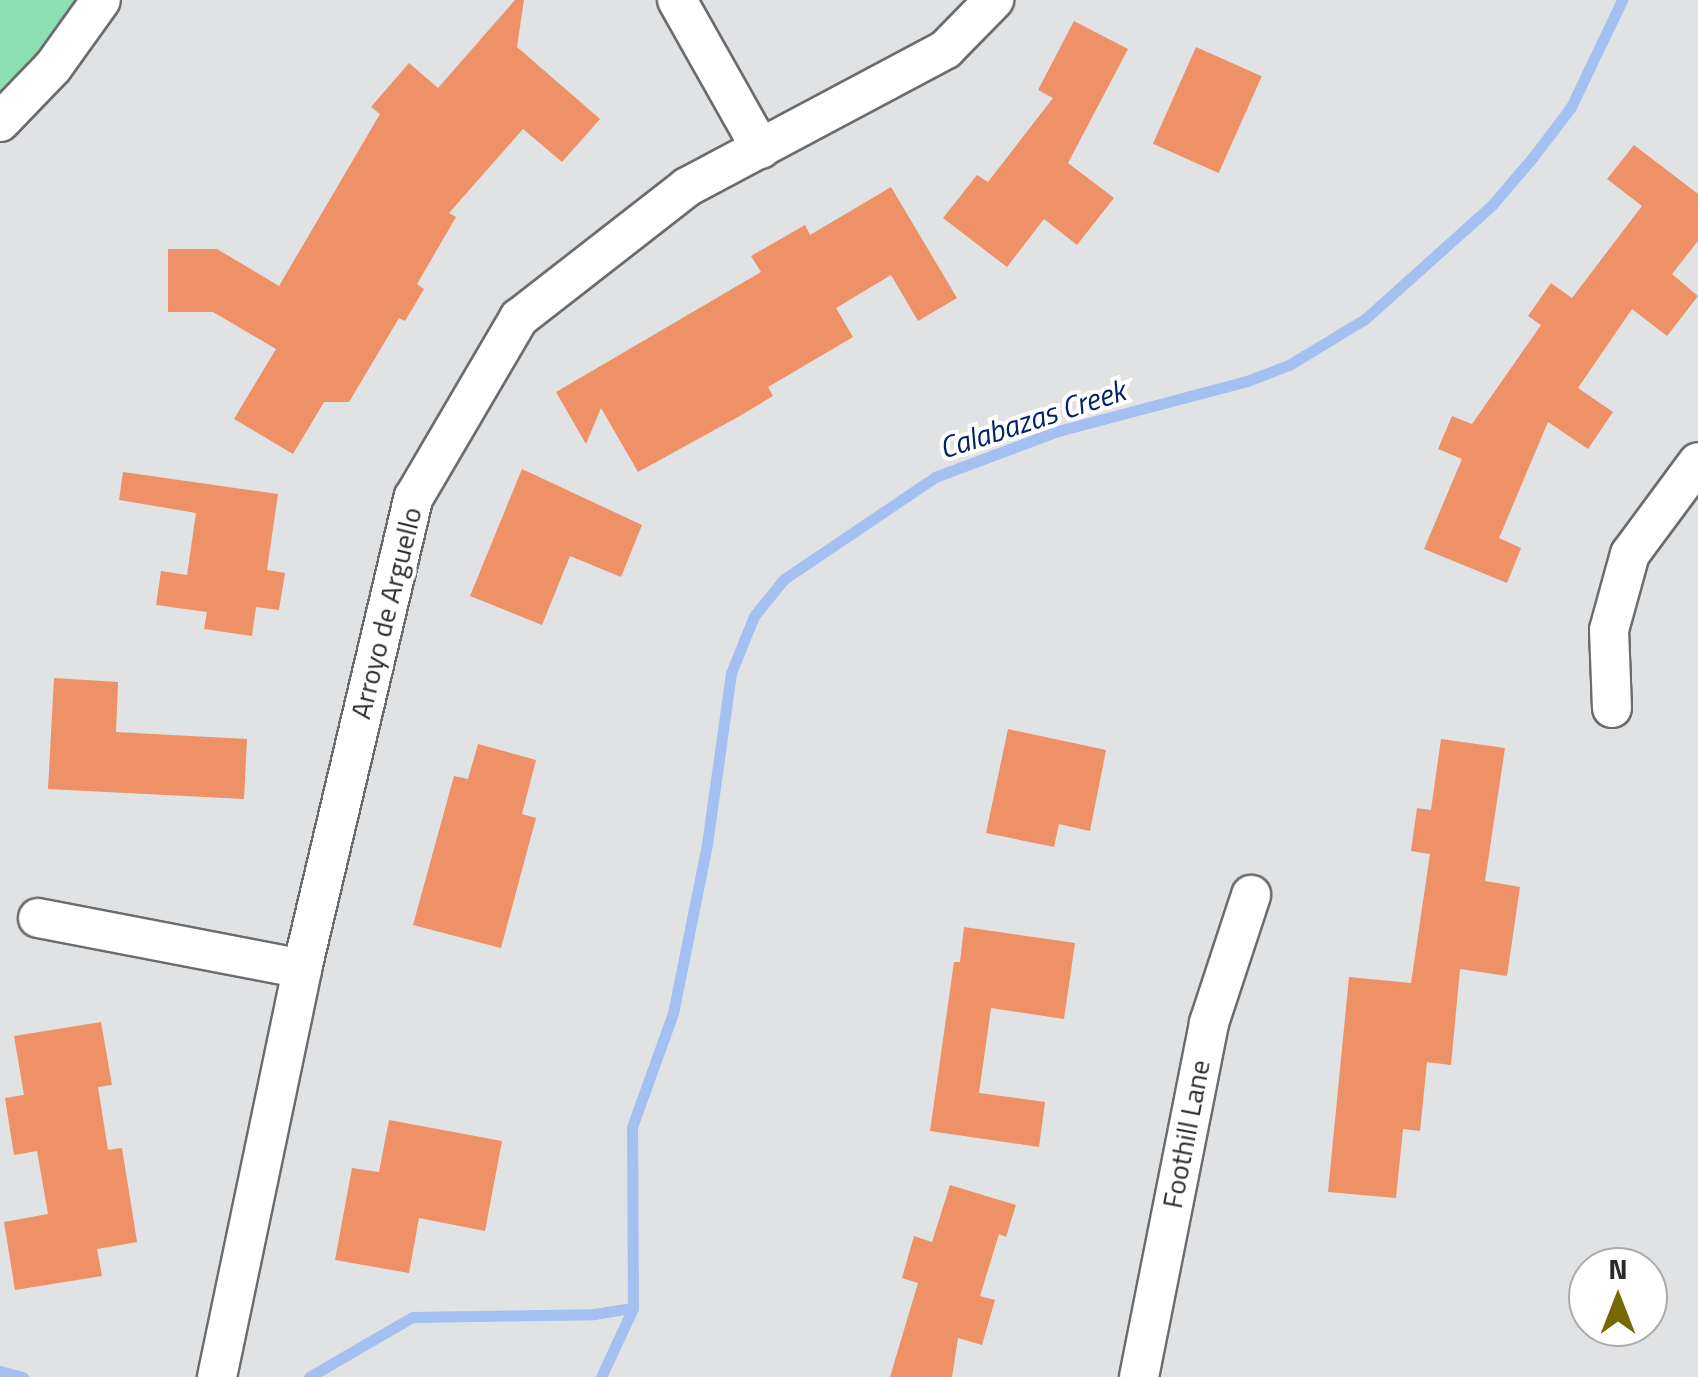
<!DOCTYPE html>
<style>
body{margin:0}
#map{position:relative;width:1698px;height:1377px;overflow:hidden;background:#e1e2e4;font-family:"Titillium Web",sans-serif}
div>[style]{position:absolute}
.green>*{inset:0;background:#8cdfb0}
.stream>*{height:11px;margin:-5.5px;padding:0 5.5px;transform-origin:5.5px;border-radius:5.5px;background:#a3c0f0}
.building>*{inset:0;background:#ee9166;transform-origin:0 0}
.roads{filter:drop-shadow(2px 0 #6b6c6e) drop-shadow(-2px 0 #6b6c6e) drop-shadow(0 2px #6b6c6e) drop-shadow(0 -2px #6b6c6e)}
.street>*{height:38px;margin:-19px;padding:0 19px;transform-origin:19px;border-radius:19px;background:#fff}
span{translate:-50% -50%;white-space:nowrap;text-align:center;line-height:1.15;-webkit-text-stroke:8px #fff;paint-order:stroke}
.street-label{font-size:28px;color:#2a2a2b}
.water-label{font-size:30px;color:#002467;font-style:italic}
.north{position:absolute;left:1568px;top:1247px;width:100px;height:100px;box-sizing:border-box;background:#fff;border:2px solid #aaa;border-radius:50%;rotate:0deg;font-size:28px;font-weight:700;line-height:40px;text-align:center;color:#2a2a2b}
.north::after{content:'';display:block;margin:auto;width:35px;height:45px;background:#766900;clip-path:polygon(50% 0,100% 100%,50% 72%,0 100%)}
</style>
<div id="map">
<div class="green">
<i style="clip-path:polygon(0 0,80px 0,39px 55px,0 97px)"></i>
</div>
<div class="stream">
<i style="left:0;top:1371px;width:24px;rotate:15deg"></i>
<i style="left:309px;top:1377px;width:119px;rotate:-30.2deg"></i>
<i style="left:412px;top:1317px;width:182px;rotate:-0.9deg"></i>
<i style="left:594px;top:1314px;width:39px;rotate:-9deg"></i>
<i style="left:601px;top:1377px;width:76px;rotate:-65.1deg"></i>
<i style="left:633px;top:1308px;width:181px;rotate:-90.3deg"></i>
<i style="left:632px;top:1127px;width:121px;rotate:-70.2deg"></i>
<i style="left:673px;top:1013px;width:172px;rotate:-78.6deg"></i>
<i style="left:707px;top:844px;width:173px;rotate:-82deg"></i>
<i style="left:731px;top:673px;width:61px;rotate:-68deg"></i>
<i style="left:754px;top:616px;width:48px;rotate:-51deg"></i>
<i style="left:784px;top:579px;width:182px;rotate:-34deg"></i>
<i style="left:935px;top:477px;width:131px;rotate:-20.5deg"></i>
<i style="left:1058px;top:431px;width:196px;rotate:-14.8deg"></i>
<i style="left:1247px;top:381px;width:45px;rotate:-20.9deg"></i>
<i style="left:1289px;top:365px;width:89px;rotate:-31.2deg"></i>
<i style="left:1365px;top:319px;width:171px;rotate:-41.9deg"></i>
<i style="left:1492px;top:205px;width:63px;rotate:-49.5deg"></i>
<i style="left:1533px;top:157px;width:63px;rotate:-52.8deg"></i>
<i style="left:1571px;top:107px;width:119px;rotate:-64.5deg"></i>
</div>
<div class="building">
<i style="clip-path:polygon(515px 0,524px 0,517px 47px,600px 119px,562px 162px,523px 129px,449px 213px,456px 217px,417px 284px,424px 289px,405px 321px,399px 318px,349px 402px,324px 402px,293px 454px,234px 419px,276px 349px,213px 312px,168px 312px,168px 249px,217px 249px,279px 286px,380px 114px,371px 107px,409px 63px,438px 88px)"></i>
<i style="clip-path:polygon(1074px 21px,1128px 49px,1068px 163px,1114px 198px,1077px 245px,1044px 219px,1007px 267px,943px 218px,977px 175px,988px 182px,1053px 98px,1038px 90px)"></i>
<i style="left:1196px;top:47px;width:72px;height:106px;rotate:24deg"></i>
<i style="clip-path:polygon(1634px 145px,1698px 194px,1698px 241px,1672px 274px,1698px 296px,1667px 336px,1632px 309px,1578px 388px,1613px 412px,1588px 449px,1548px 422px,1499px 538px,1521px 548px,1507px 583px,1424px 549px,1462px 459px,1438px 449px,1452px 416px,1472px 424px,1541px 325px,1528px 316px,1551px 283px,1572px 298px,1642px 206px,1607px 179px)"></i>
<i style="clip-path:polygon(891px 187px,957px 298px,918px 321px,891px 275px,836px 308px,853px 337px,768px 387px,773px 396px,738px 417px,638px 472px,601px 408px,586px 444px,556px 392px,761px 272px,751px 256px,805px 225px,810px 235px)"></i>
<i style="clip-path:polygon(522px 469px,642px 525px,621px 577px,570px 556px,542px 625px,470px 596px)"></i>
<i style="clip-path:polygon(123px 472px,278px 494px,267px 570px,285px 573px,279px 610px,256px 607px,252px 636px,204px 629px,207px 612px,156px 605px,161px 571px,187px 575px,196px 513px,119px 500px)"></i>
<i style="clip-path:polygon(54px 678px,118px 682px,116px 732px,247px 739px,244px 799px,48px 789px)"></i>
<i style="clip-path:polygon(1008px 729px,1106px 750px,1090px 831px,1059px 824px,1054px 847px,986px 833px)"></i>
<i style="clip-path:polygon(1441px 739px,1505px 748px,1485px 881px,1520px 887px,1507px 976px,1460px 969px,1451px 1065px,1427px 1062px,1420px 1131px,1403px 1129px,1396px 1198px,1328px 1192px,1349px 977px,1411px 983px,1430px 854px,1411px 851px,1417px 808px,1431px 810px)"></i>
<i style="clip-path:polygon(478px 744px,536px 760px,522px 814px,536px 818px,501px 948px,413px 925px,454px 776px,468px 779px)"></i>
<i style="clip-path:polygon(964px 927px,1075px 943px,1064px 1019px,991px 1008px,979px 1093px,1045px 1102px,1039px 1147px,930px 1131px,954px 962px,960px 962px)"></i>
<i style="clip-path:polygon(101px 1022px,112px 1085px,98px 1087px,108px 1150px,122px 1148px,137px 1242px,97px 1249px,102px 1276px,15px 1290px,4px 1222px,48px 1214px,37px 1151px,14px 1155px,5px 1098px,24px 1095px,14px 1036px)"></i>
<i style="clip-path:polygon(389px 1120px,502px 1141px,485px 1231px,419px 1218px,409px 1273px,335px 1260px,352px 1168px,379px 1172px)"></i>
<i style="clip-path:polygon(950px 1185px,1016px 1205px,1006px 1237px,999px 1234px,980px 1296px,995px 1300px,982px 1345px,958px 1338px,952px 1377px,890px 1377px,918px 1283px,902px 1278px,914px 1236px,932px 1242px)"></i>
</div>
<div class="roads">
<div class="street">
<i style="left:677px;top:0;width:171px;rotate:60.6deg"></i>
<i style="left:0;top:122px;width:76px;rotate:-46.1deg"></i>
<i style="left:53px;top:67px;width:82px;rotate:-54.4deg"></i>
<i style="left:1612px;top:708px;width:78px;rotate:-92.2deg"></i>
<i style="left:1609px;top:630px;width:79px;rotate:-74.6deg"></i>
<i style="left:1630px;top:554px;width:114px;rotate:-53.5deg"></i>
<i style="left:38px;top:918px;width:269px;rotate:10.9deg"></i>
<i style="left:217px;top:1377px;width:417px;rotate:-78.2deg"></i>
<i style="left:302px;top:969px;width:485px;rotate:-76.7deg"></i>
<i style="left:414px;top:497px;width:208px;rotate:-59.6deg"></i>
<i style="left:519px;top:318px;width:213px;rotate:-37.9deg"></i>
<i style="left:687px;top:187px;width:293px;rotate:-28deg"></i>
<i style="left:946px;top:49px;width:69px;rotate:-45.6deg"></i>
<i style="left:1139px;top:1377px;width:361px;rotate:-78.8deg"></i>
<i style="left:1209px;top:1023px;width:135px;rotate:-71.8deg"></i>
</div>
</div>
<div class="street-label">
<span style="left:386px;top:613px;rotate:-76deg">Arroyo de Arguello</span>
<span style="left:1186px;top:1134px;rotate:-79deg">Foothill Lane</span>
</div>
<div class="water-label">
<span style="left:1032px;top:419px;rotate:-18deg">Calabazas Creek</span>
</div>
<div class="north">N</div>
</div>
